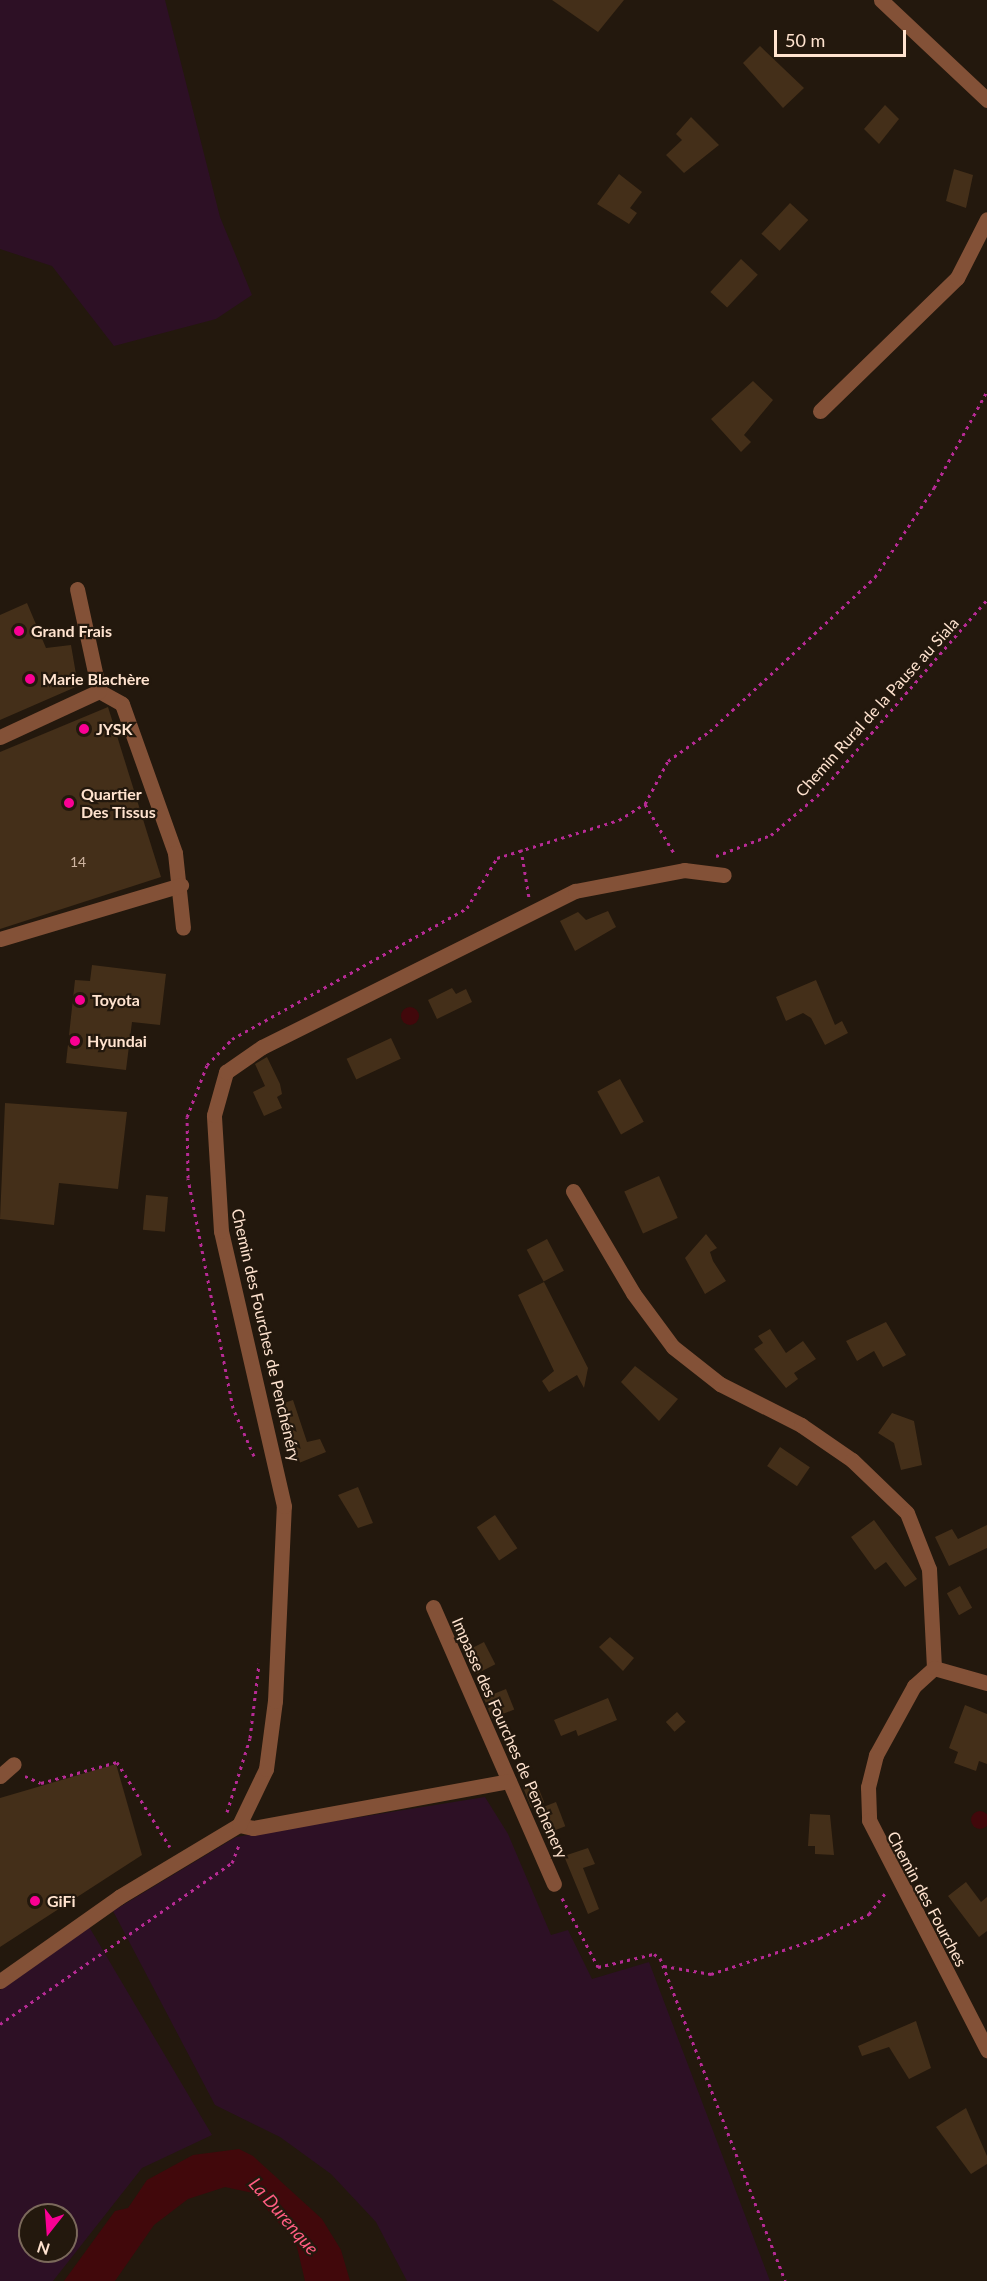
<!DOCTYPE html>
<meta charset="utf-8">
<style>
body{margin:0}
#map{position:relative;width:987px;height:2281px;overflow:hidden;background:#23180d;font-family:Lato,sans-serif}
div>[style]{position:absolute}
.green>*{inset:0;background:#2d1025}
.water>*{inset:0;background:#41080b}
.round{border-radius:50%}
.building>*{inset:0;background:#442f19;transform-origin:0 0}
.path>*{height:3px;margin-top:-1.5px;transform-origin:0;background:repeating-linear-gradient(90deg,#b72a95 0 3px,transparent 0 7.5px)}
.minor>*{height:15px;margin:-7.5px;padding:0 7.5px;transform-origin:7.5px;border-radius:7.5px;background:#835137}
.dots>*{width:16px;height:16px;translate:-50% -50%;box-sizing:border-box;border:3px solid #23180d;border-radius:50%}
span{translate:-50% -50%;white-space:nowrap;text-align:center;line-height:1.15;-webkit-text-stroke:4.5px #23180d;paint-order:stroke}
.number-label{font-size:14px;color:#d0b6a2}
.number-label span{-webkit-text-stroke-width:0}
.poi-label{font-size:16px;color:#ffe3cf;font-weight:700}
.left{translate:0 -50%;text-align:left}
.street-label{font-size:16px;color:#ffe3cf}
.water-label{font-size:18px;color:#ff5d82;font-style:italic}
.north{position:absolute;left:18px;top:2203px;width:60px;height:60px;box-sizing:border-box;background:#23180d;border:2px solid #7b695b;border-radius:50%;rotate:197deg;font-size:16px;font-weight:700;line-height:24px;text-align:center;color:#ffe3cf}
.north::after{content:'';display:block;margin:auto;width:21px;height:27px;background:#fa0094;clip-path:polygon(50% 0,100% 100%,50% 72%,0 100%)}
.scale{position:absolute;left:774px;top:30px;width:132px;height:27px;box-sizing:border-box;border:3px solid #ffe3cf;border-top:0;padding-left:8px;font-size:18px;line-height:21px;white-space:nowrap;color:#ffe3cf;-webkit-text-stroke:4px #23180d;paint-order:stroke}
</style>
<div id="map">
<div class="green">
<i style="clip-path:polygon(0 0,165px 0,220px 217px,252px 295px,216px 319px,114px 346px,52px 266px,0 249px)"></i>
<i style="clip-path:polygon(485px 1797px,508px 1834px,551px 1935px,568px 1930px,592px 1979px,649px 1962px,770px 2281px,407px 2281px,376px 2222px,331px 2174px,280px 2137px,215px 2105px,113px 1911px,236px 1837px)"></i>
<i style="clip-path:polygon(evenodd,88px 1925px,212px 2135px,142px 2168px,53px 2281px,0 2281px,0 1990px,88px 1925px,30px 2215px,66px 2215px,66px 2251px,30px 2251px,30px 2215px)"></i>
</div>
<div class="water">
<i class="round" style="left:401px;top:1007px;width:18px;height:18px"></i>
<i class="round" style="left:971px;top:1811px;width:18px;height:18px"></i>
<i style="clip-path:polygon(239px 2149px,253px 2156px,322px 2219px,341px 2250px,350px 2281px,305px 2281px,296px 2243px,253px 2193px,225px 2187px,188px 2199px,154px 2225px,115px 2281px,64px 2281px,115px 2211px,128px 2208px,147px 2180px,193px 2155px)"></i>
</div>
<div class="building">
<i style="clip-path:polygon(552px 0,624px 0,598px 32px)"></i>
<i style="clip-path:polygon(760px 46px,804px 88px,783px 108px,743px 63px)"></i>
<i style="clip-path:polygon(885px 105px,899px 119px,879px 144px,864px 129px)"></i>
<i style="clip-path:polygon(691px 117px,719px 145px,684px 173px,666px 155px,682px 140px,676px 134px)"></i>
<i style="clip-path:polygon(954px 169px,973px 175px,966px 208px,946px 201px)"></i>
<i style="clip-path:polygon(619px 174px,642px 192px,630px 208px,637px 213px,629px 224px,597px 204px)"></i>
<i style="left:790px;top:203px;width:25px;height:42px;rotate:43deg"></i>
<i style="left:741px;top:259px;width:23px;height:45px;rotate:43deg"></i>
<i style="clip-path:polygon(753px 381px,773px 400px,744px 435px,751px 442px,741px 452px,711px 419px)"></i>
<i style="clip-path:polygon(27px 603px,46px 648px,71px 645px,78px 686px,0 720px,0 615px)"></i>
<i style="clip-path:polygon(108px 707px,161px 877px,0 929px,0 752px)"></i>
<i style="clip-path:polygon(608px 911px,616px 927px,575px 951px,560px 921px,578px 912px,586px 920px)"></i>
<i style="clip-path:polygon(92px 965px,166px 974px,160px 1025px,132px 1022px,126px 1070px,66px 1063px,75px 980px,90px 981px)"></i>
<i style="clip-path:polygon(816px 980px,835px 1025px,842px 1021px,848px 1033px,825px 1045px,811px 1018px,803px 1013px,786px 1021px,776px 997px)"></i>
<i style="clip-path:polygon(452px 988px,456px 994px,466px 989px,472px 1002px,437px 1019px,428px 1000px)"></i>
<i style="left:391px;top:1038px;width:23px;height:49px;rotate:65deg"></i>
<i style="clip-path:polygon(267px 1057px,280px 1084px,282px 1094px,277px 1097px,282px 1108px,264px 1116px,253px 1092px,265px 1086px,255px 1064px)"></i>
<i style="left:620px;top:1079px;width:49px;height:26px;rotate:61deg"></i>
<i style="clip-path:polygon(5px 1103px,127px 1112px,118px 1189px,59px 1183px,54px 1225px,0 1219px)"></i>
<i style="left:659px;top:1176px;width:46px;height:38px;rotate:66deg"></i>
<i style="left:146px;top:1195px;width:22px;height:35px;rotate:5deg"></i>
<i style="clip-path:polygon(706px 1234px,717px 1248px,710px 1252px,713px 1261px,726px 1281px,705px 1294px,685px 1258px)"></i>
<i style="left:547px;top:1239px;width:36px;height:23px;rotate:62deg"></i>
<i style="clip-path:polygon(544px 1282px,588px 1368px,584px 1388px,577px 1375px,549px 1392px,542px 1381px,554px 1371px,518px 1295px)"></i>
<i style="clip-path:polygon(886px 1322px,906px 1355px,883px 1367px,874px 1351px,857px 1361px,846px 1341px)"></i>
<i style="clip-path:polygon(770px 1329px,786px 1353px,803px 1341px,816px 1359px,794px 1373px,798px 1379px,786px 1388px,754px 1349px,763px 1343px,758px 1336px)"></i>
<i style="clip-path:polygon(635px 1366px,678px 1399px,659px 1421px,621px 1382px)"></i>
<i style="clip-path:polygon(293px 1400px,307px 1442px,320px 1439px,326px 1452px,299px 1463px,292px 1449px,285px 1452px,275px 1406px)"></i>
<i style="clip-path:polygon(892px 1413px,914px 1421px,922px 1465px,901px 1470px,894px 1443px,878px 1433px)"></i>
<i style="left:780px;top:1447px;width:36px;height:23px;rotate:34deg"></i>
<i style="clip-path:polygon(358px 1487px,373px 1523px,358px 1528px,338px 1495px)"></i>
<i style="left:495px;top:1515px;width:40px;height:22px;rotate:56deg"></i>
<i style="clip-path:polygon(874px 1520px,917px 1579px,905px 1587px,886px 1562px,875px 1570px,851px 1537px)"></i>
<i style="clip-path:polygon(987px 1525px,987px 1548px,949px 1566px,935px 1537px,952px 1529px,958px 1539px)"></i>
<i style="left:960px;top:1586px;width:25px;height:15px;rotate:61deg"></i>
<i style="clip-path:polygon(610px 1637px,634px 1658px,623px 1671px,599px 1647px)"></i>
<i style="left:484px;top:1642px;width:25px;height:22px;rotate:63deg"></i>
<i style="left:506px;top:1689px;width:22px;height:24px;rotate:68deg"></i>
<i style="clip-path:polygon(608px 1698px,617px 1720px,578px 1736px,576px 1730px,561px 1736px,554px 1720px)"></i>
<i style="clip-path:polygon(965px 1705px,987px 1714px,987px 1764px,979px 1761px,976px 1771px,954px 1763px,958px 1752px,949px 1748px)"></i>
<i style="left:677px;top:1712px;width:13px;height:15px;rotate:48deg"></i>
<i style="clip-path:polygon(116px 1764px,142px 1855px,0 1947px,0 1798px)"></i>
<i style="left:536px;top:1782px;width:22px;height:14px;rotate:68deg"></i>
<i style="left:556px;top:1802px;width:26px;height:22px;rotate:69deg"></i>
<i style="clip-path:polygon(810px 1814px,830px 1815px,834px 1855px,815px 1854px,815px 1846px,808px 1846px)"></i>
<i style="clip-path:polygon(588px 1848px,595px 1864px,583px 1868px,599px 1909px,588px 1914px,564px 1856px)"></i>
<i style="clip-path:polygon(966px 1882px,981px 1902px,987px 1897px,987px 1931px,979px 1937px,948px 1896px)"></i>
<i style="clip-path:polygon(916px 2021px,931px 2068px,909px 2079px,889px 2047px,862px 2056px,858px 2046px)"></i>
<i style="clip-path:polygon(966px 2108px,987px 2156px,987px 2164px,971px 2174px,936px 2127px)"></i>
</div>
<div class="path">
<i style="left:645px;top:804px;width:59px;rotate:59.5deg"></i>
<i style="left:521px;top:849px;width:50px;rotate:80.7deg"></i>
<i style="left:716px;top:856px;width:59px;rotate:-20.9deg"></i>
<i style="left:771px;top:835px;width:60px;rotate:-40.3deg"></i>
<i style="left:817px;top:796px;width:259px;rotate:-49.1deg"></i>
<i style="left:254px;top:1456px;width:52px;rotate:-113.6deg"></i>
<i style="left:233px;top:1408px;width:234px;rotate:-101.1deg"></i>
<i style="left:188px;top:1178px;width:61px;rotate:-90.9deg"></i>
<i style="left:187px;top:1117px;width:56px;rotate:-69deg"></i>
<i style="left:207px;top:1065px;width:36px;rotate:-46deg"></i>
<i style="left:232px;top:1039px;width:269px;rotate:-29.1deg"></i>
<i style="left:467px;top:908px;width:58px;rotate:-59deg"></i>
<i style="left:497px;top:858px;width:128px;rotate:-17.3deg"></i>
<i style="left:619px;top:820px;width:31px;rotate:-32deg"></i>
<i style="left:645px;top:804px;width:49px;rotate:-61.9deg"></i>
<i style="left:668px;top:761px;width:52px;rotate:-35.5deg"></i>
<i style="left:710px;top:731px;width:226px;rotate:-43deg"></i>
<i style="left:875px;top:577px;width:107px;rotate:-56.5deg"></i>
<i style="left:934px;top:488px;width:111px;rotate:-61.3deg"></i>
<i style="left:25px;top:1776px;width:17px;rotate:24deg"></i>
<i style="left:41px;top:1783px;width:79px;rotate:-15.4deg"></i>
<i style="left:117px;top:1762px;width:100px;rotate:58.1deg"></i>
<i style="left:227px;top:1812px;width:77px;rotate:-72.7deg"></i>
<i style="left:250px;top:1738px;width:75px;rotate:-83.1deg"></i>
<i style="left:562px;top:1898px;width:78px;rotate:62.4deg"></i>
<i style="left:598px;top:1967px;width:57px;rotate:-13.1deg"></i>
<i style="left:654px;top:1954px;width:7px;rotate:34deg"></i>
<i style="left:660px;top:1958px;width:346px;rotate:68.8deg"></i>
<i style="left:664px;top:1966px;width:48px;rotate:9.7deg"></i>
<i style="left:711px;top:1974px;width:115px;rotate:-18.3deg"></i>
<i style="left:820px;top:1938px;width:55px;rotate:-26.1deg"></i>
<i style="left:869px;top:1914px;width:29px;rotate:-52deg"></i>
<i style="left:0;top:2024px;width:282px;rotate:-34.8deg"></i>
<i style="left:232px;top:1863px;width:19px;rotate:-69deg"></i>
</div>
<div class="minor">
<i style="left:881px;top:0;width:146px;rotate:43.3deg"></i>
<i style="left:820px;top:411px;width:191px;rotate:-44.2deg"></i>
<i style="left:957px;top:278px;width:66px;rotate:-63deg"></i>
<i style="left:77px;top:589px;width:104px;rotate:77.8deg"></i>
<i style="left:99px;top:691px;width:26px;rotate:29deg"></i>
<i style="left:122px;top:704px;width:158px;rotate:70.4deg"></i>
<i style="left:175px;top:853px;width:75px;rotate:83.9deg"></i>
<i style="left:0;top:737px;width:109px;rotate:-24.9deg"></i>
<i style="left:0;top:939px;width:189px;rotate:-16.6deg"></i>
<i style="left:573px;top:1191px;width:118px;rotate:59.5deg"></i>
<i style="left:633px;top:1293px;width:67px;rotate:53.5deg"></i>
<i style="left:673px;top:1347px;width:60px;rotate:38.2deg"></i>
<i style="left:720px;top:1384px;width:91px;rotate:26.8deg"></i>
<i style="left:801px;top:1425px;width:62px;rotate:34.5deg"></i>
<i style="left:852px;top:1460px;width:76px;rotate:43.9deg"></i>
<i style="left:907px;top:1513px;width:60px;rotate:68.6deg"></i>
<i style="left:929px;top:1569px;width:99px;rotate:87.1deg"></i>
<i style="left:433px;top:1607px;width:302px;rotate:66.4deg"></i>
<i style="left:934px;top:1668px;width:27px;rotate:138deg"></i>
<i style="left:914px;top:1686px;width:79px;rotate:118.8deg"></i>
<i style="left:876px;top:1755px;width:33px;rotate:104deg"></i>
<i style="left:868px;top:1787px;width:33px;rotate:88deg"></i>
<i style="left:869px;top:1820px;width:259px;rotate:62.8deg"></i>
<i style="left:934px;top:1668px;width:55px;rotate:15.8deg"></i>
<i style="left:0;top:1776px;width:18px;rotate:-41deg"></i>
<i style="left:239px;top:1825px;width:14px;rotate:12deg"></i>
<i style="left:253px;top:1828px;width:260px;rotate:-10.4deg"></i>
<i style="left:0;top:1981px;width:146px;rotate:-35.2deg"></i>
<i style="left:119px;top:1897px;width:140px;rotate:-31deg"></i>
<i style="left:239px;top:1825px;width:62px;rotate:-64.3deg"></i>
<i style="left:266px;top:1769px;width:69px;rotate:-82.5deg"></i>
<i style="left:275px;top:1701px;width:195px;rotate:-87.4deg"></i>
<i style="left:284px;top:1506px;width:282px;rotate:-102.9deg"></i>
<i style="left:221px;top:1231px;width:116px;rotate:-93.5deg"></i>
<i style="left:214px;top:1115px;width:45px;rotate:-74.4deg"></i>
<i style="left:226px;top:1072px;width:44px;rotate:-34.8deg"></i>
<i style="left:262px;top:1047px;width:350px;rotate:-26.5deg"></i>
<i style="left:575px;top:891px;width:111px;rotate:-10.9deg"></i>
<i style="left:684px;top:870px;width:40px;rotate:7.1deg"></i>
</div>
<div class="dots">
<i style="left:19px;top:631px;background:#fa0094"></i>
<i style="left:30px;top:679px;background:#fa0094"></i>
<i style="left:84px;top:729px;background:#fa0094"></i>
<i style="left:69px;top:803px;background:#fa0094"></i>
<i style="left:80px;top:1000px;background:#fa0094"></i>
<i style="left:75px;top:1041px;background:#fa0094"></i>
<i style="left:35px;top:1901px;background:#fa0094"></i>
</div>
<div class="number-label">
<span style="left:78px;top:862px">14</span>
</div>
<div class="poi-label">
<span class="left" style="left:31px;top:631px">Grand Frais</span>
<span class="left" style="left:42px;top:679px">Marie Blachère</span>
<span class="left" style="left:96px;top:729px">JYSK</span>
<span class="left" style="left:81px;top:803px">Quartier<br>Des Tissus</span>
<span class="left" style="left:92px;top:1000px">Toyota</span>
<span class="left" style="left:87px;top:1041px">Hyundai</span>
<span class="left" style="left:47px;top:1901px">GiFi</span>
</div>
<div class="street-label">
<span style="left:877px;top:707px;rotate:-48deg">Chemin Rural de la Pause au Siala</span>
<span style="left:266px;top:1335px;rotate:77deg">Chemin des Fourches de Penchénéry</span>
<span style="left:510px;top:1738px;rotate:66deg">Impasse des Fourches de Penchenery</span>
<span style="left:927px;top:1899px;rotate:62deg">Chemin des Fourches</span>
</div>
<div class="water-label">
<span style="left:284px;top:2216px;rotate:49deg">La Durenque</span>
</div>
<div class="north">N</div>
<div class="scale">50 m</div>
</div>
